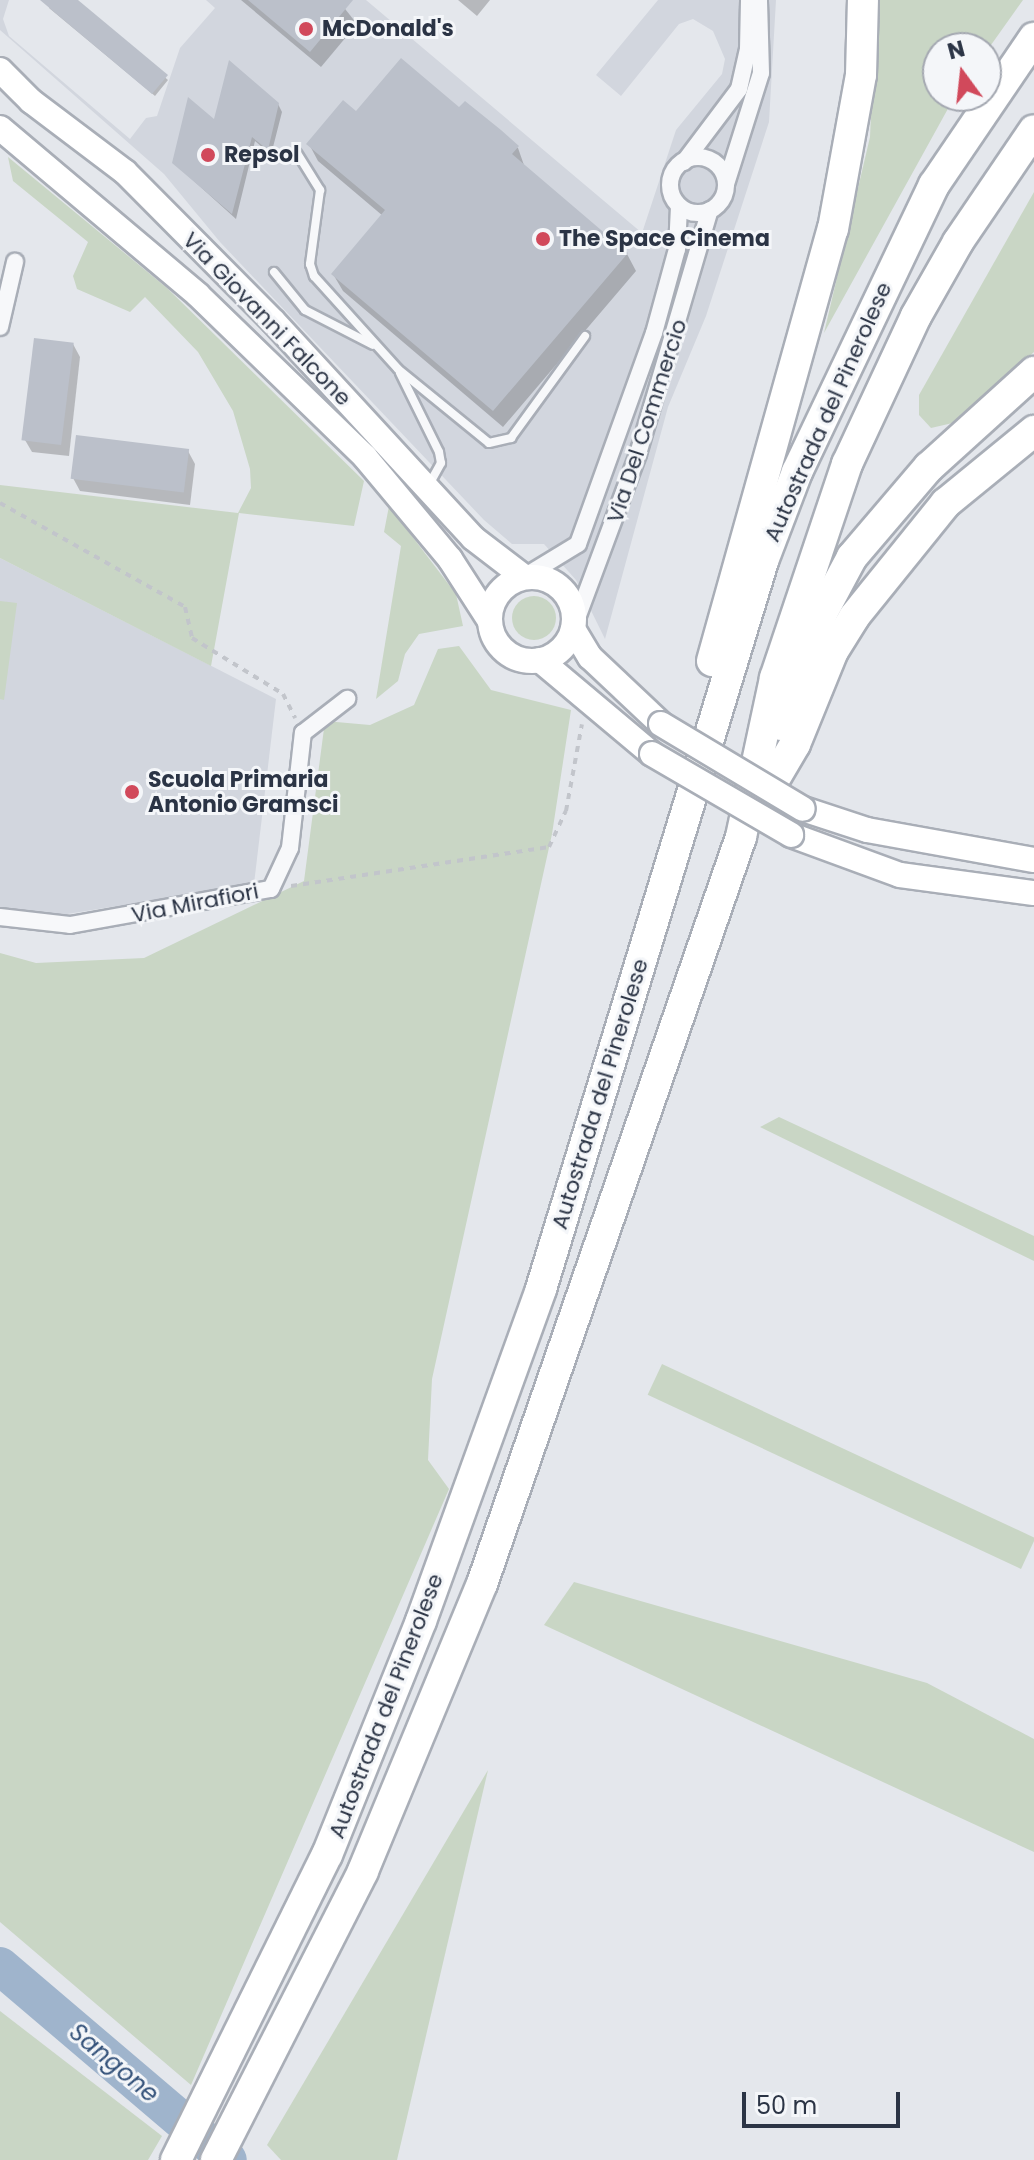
<!DOCTYPE html>
<style>
body{margin:0}
#map{position:relative;width:1034px;height:2160px;overflow:hidden;background:#e4e7ec;font-family:Poppins,sans-serif}
div>[style]{position:absolute}
.built>*{inset:0;background:#d2d6de}
.green>*{inset:0;background:#c9d6c5;transform-origin:0 0}
.round{border-radius:50%}
.shadow>*{inset:0;background:#0003}
.river>*{height:38px;margin:-19px;padding:0 19px;transform-origin:19px;border-radius:19px;background:#9fb4cc}
.building>*{inset:0;background:#bbc0ca;transform-origin:0 0}
.path>*{height:4px;margin-top:-2px;transform-origin:0;background:repeating-linear-gradient(90deg,#c2c5cb 0 6px,transparent 0 12px)}
.roads{filter:drop-shadow(2px 0 #a9aeb7) drop-shadow(-2px 0 #a9aeb7) drop-shadow(0 2px #a9aeb7) drop-shadow(0 -2px #a9aeb7)}
.lane>*{height:8px;margin:-4px;padding:0 4px;transform-origin:4px;border-radius:4px;background:#f7f8fa}
.street>*{height:16px;margin:-8px;padding:0 8px;transform-origin:8px;border-radius:8px;background:#f7f8fa}
.street>.ring{margin:-8px;padding:0;box-sizing:content-box;background:none;border:16px solid #f7f8fa;border-radius:50%}
.secondary>*{height:24px;margin:-12px;padding:0 12px;transform-origin:12px;border-radius:12px;background:#fff}
.secondary>.ring{margin:-12px;padding:0;box-sizing:content-box;background:none;border:24px solid #fff;border-radius:50%}
.highway>*{height:30px;margin:-15px;padding:0 15px;transform-origin:15px;border-radius:15px;background:#fff}
.bridges{filter:drop-shadow(2px 0 #a9aeb7) drop-shadow(-2px 0 #a9aeb7) drop-shadow(0 2px #a9aeb7) drop-shadow(0 -2px #a9aeb7)}
.secondary-bridge>*{height:24px;margin:-12px;padding:0 12px;transform-origin:12px;border-radius:12px;background:#fff}
.dots>*{width:22px;height:22px;translate:-50% -50%;box-sizing:border-box;border:4px solid #f4f6f9;border-radius:50%}
span{translate:-50% -50%;white-space:nowrap;text-align:center;line-height:1.15;-webkit-text-stroke:6px #f4f6f9;paint-order:stroke}
.poi-label{font-size:22px;color:#2b3445;font-weight:700}
.left{translate:0 -50%;text-align:left}
.street-label{font-size:22px;color:#2b3445}
.water-label{font-size:24px;color:#34527a;font-style:italic}
.north{position:absolute;left:922px;top:32px;width:80px;height:80px;box-sizing:border-box;background:#f4f6f9;border:2px solid #a4a8b1;border-radius:50%;rotate:345deg;font-size:22px;font-weight:700;line-height:32px;text-align:center;color:#2b3445}
.north::after{content:'';display:block;margin:auto;width:28px;height:36px;background:#d1495b;clip-path:polygon(50% 0,100% 100%,50% 72%,0 100%)}
.scale{position:absolute;left:742px;top:2092px;width:158px;height:36px;box-sizing:border-box;border:4px solid #2b3445;border-top:0;padding-left:10px;font-size:24px;line-height:28px;white-space:nowrap;color:#2b3445;-webkit-text-stroke:6px #f4f6f9;paint-order:stroke}
</style>
<div id="map">
<div class="built">
<i style="clip-path:polygon(0 0,9px 0,3px 19px,9px 36px,130px 139px,146px 118px,157px 116px,180px 48px,215px 8px,206px 0,366px 0,642px 233px,676px 130px,722px 74px,725px 59px,713px 31px,693px 19px,679px 24px,621px 96px,596px 75px,658px 0,776px 0,769px 122px,706px 316px,668px 407px,605px 639px,576px 580px,544px 544px,512px 544px,484px 520px,220px 242px,164px 174px,0 30px)"></i>
<i style="clip-path:polygon(0 558px,276px 699px,254px 884px,61px 915px,0 908px)"></i>
</div>
<div class="green">
<i style="clip-path:polygon(876px 0,1023px 0,986px 52px,938px 48px,938px 96px,955px 96px,824px 333px,870px 137px)"></i>
<i style="clip-path:polygon(8px 157px,167px 288px,364px 481px,354px 526px,239px 513px,211px 666px,0 558px,0 485px,238px 513px,251px 488px,250px 469px,233px 411px,198px 352px,145px 297px,130px 312px,77px 289px,73px 276px,88px 242px,13px 181px)"></i>
<i style="clip-path:polygon(1034px 192px,1034px 352px,957px 422px,931px 428px,919px 415px,919px 395px)"></i>
<i style="clip-path:polygon(389px 506px,456px 594px,463px 626px,419px 634px,405px 654px,398px 681px,376px 699px,401px 546px,384px 532px)"></i>
<i class="round" style="left:512px;top:596px;width:44px;height:44px"></i>
<i style="clip-path:polygon(0 601px,17px 603px,4px 700px,0 699px)"></i>
<i style="clip-path:polygon(459px 646px,491px 690px,571px 710px,552px 834px,432px 1379px,428px 1460px,449px 1489px,191px 2085px,0 1922px,0 953px,36px 963px,144px 958px,304px 881px,325px 721px,370px 725px,414px 705px,438px 649px)"></i>
<i style="clip-path:polygon(779px 1117px,1034px 1236px,1034px 1261px,760px 1127px)"></i>
<i style="left:662px;top:1364px;width:412px;height:34px;rotate:25deg"></i>
<i style="clip-path:polygon(574px 1582px,927px 1683px,1034px 1739px,1034px 1852px,544px 1625px)"></i>
<i style="clip-path:polygon(488px 1770px,397px 2160px,281px 2160px,267px 2145px)"></i>
<i style="clip-path:polygon(0 2011px,162px 2136px,148px 2160px,0 2160px)"></i>
</div>
<div class="shadow">
<i style="clip-path:polygon(51px 0,75px 0,168px 80px,155px 96px,49px 8px)"></i>
<i style="clip-path:polygon(241px 0,338px 0,357px 24px,321px 67px)"></i>
<i style="clip-path:polygon(458px 0,490px 0,477px 16px)"></i>
<i style="clip-path:polygon(278px 104px,282px 112px,271px 155px,255px 141px,236px 219px,174px 163px,215px 123px)"></i>
<i style="clip-path:polygon(459px 110px,518px 148px,525px 168px,627px 254px,636px 271px,503px 427px,343px 291px,333px 274px,383px 216px,318px 161px,309px 144px,356px 114px)"></i>
<i style="clip-path:polygon(73px 344px,80px 357px,69px 456px,32px 452px,25px 440px)"></i>
<i style="clip-path:polygon(188px 451px,195px 464px,190px 505px,80px 491px,73px 478px)"></i>
</div>
<div class="river">
<i style="left:0;top:1966px;width:299px;rotate:40.4deg"></i>
</div>
<div class="building">
<i style="clip-path:polygon(40px 0,78px 0,168px 75px,152px 94px)"></i>
<i style="clip-path:polygon(248px 0,353px 0,310px 52px)"></i>
<i style="clip-path:polygon(401px 58px,459px 107px,465px 101px,501px 130px,519px 146px,512px 154px,628px 253px,493px 411px,331px 274px,385px 210px,306px 144px,343px 100px,356px 111px)"></i>
<i style="clip-path:polygon(229px 60px,279px 103px,268px 150px,252px 137px,232px 214px,172px 163px,188px 97px,214px 119px)"></i>
<i style="left:34px;top:338px;width:40px;height:103px;rotate:7deg"></i>
<i style="left:76px;top:435px;width:114px;height:44px;rotate:7deg"></i>
</div>
<div class="path">
<i style="left:0;top:503px;width:212px;rotate:29.3deg"></i>
<i style="left:185px;top:607px;width:32px;rotate:77deg"></i>
<i style="left:192px;top:638px;width:107px;rotate:31.6deg"></i>
<i style="left:283px;top:694px;width:27px;rotate:63deg"></i>
<i style="left:291px;top:886px;width:261px;rotate:-8.6deg"></i>
<i style="left:549px;top:847px;width:40px;rotate:-65deg"></i>
<i style="left:566px;top:811px;width:88px;rotate:-79.6deg"></i>
</div>
<div class="roads">
<div class="lane">
<i style="left:297px;top:153px;width:44px;rotate:58.1deg"></i>
<i style="left:320px;top:190px;width:75px;rotate:97.7deg"></i>
<i style="left:310px;top:264px;width:13px;rotate:72deg"></i>
<i style="left:314px;top:276px;width:125px;rotate:47.9deg"></i>
<i style="left:398px;top:369px;width:117px;rotate:39.1deg"></i>
<i style="left:489px;top:443px;width:23px;rotate:-13deg"></i>
<i style="left:511px;top:438px;width:126px;rotate:-54deg"></i>
<i style="left:274px;top:272px;width:49px;rotate:50.8deg"></i>
<i style="left:305px;top:310px;width:76px;rotate:27.2deg"></i>
<i style="left:400px;top:373px;width:88px;rotate:63.7deg"></i>
<i style="left:439px;top:452px;width:11px;rotate:80deg"></i>
<i style="left:441px;top:463px;width:26px;rotate:119deg"></i>
</div>
<div class="street">
<i class="ring" style="left:670px;top:157px;width:40px;height:40px"></i>
<i style="left:684px;top:162px;width:91px;rotate:-53deg"></i>
<i style="left:739px;top:89px;width:41px;rotate:-77.3deg"></i>
<i style="left:748px;top:49px;width:49px;rotate:-88.8deg"></i>
<i style="left:726px;top:184px;width:116px;rotate:-72.5deg"></i>
<i style="left:761px;top:73px;width:73px;rotate:-91.6deg"></i>
<i style="left:0;top:327px;width:67px;rotate:-77deg"></i>
<i style="left:524px;top:577px;width:63px;rotate:-31.4deg"></i>
<i style="left:578px;top:544px;width:224px;rotate:-70.2deg"></i>
<i style="left:654px;top:333px;width:87px;rotate:-74.7deg"></i>
<i style="left:677px;top:249px;width:43px;rotate:-87.3deg"></i>
<i style="left:573px;top:629px;width:187px;rotate:-69.6deg"></i>
<i style="left:638px;top:454px;width:254px;rotate:-73.6deg"></i>
<i style="left:0;top:917px;width:70px;rotate:6.5deg"></i>
<i style="left:70px;top:925px;width:204px;rotate:-10.2deg"></i>
<i style="left:271px;top:889px;width:45px;rotate:-65.1deg"></i>
<i style="left:290px;top:848px;width:116px;rotate:-83.6deg"></i>
<i style="left:303px;top:733px;width:56px;rotate:-37.7deg"></i>
</div>
<div class="secondary">
<i style="left:0;top:70px;width:44px;rotate:45deg"></i>
<i style="left:31px;top:101px;width:118px;rotate:37.1deg"></i>
<i style="left:125px;top:172px;width:210px;rotate:45.2deg"></i>
<i style="left:273px;top:321px;width:295px;rotate:47.3deg"></i>
<i style="left:473px;top:538px;width:64px;rotate:37.4deg"></i>
<i style="left:0;top:128px;width:259px;rotate:40.1deg"></i>
<i style="left:198px;top:295px;width:233px;rotate:44.1deg"></i>
<i style="left:365px;top:457px;width:133px;rotate:50.2deg"></i>
<i style="left:450px;top:559px;width:74px;rotate:57.2deg"></i>
<i class="ring" style="left:490px;top:577px;width:60px;height:60px"></i>
<i style="left:573px;top:629px;width:33px;rotate:59deg"></i>
<i style="left:590px;top:657px;width:98px;rotate:43.3deg"></i>
<i style="left:540px;top:660px;width:146px;rotate:40deg"></i>
<i style="left:803px;top:809px;width:67px;rotate:18.2deg"></i>
<i style="left:867px;top:830px;width:170px;rotate:10.2deg"></i>
<i style="left:791px;top:835px;width:116px;rotate:20.2deg"></i>
<i style="left:900px;top:875px;width:135px;rotate:7.7deg"></i>
</div>
<div class="highway">
<i style="left:712px;top:661px;width:449px;rotate:-74.4deg"></i>
<i style="left:833px;top:229px;width:157px;rotate:-79.7deg"></i>
<i style="left:861px;top:75px;width:75px;rotate:-88.5deg"></i>
<i style="left:781px;top:725px;width:115px;rotate:-70.1deg"></i>
<i style="left:820px;top:617px;width:68px;rotate:-61.9deg"></i>
<i style="left:852px;top:557px;width:118px;rotate:-49.5deg"></i>
<i style="left:929px;top:467px;width:142px;rotate:-42.1deg"></i>
<i style="left:754px;top:814px;width:81px;rotate:-59.6deg"></i>
<i style="left:795px;top:744px;width:100px;rotate:-67.8deg"></i>
<i style="left:833px;top:651px;width:40px;rotate:-58deg"></i>
<i style="left:854px;top:617px;width:146px;rotate:-51.1deg"></i>
<i style="left:946px;top:503px;width:114px;rotate:-39.3deg"></i>
<i style="left:176px;top:2160px;width:340px;rotate:-63.7deg"></i>
<i style="left:327px;top:1855px;width:252px;rotate:-68.1deg"></i>
<i style="left:421px;top:1621px;width:353px;rotate:-70.1deg"></i>
<i style="left:541px;top:1289px;width:761px;rotate:-73.04deg"></i>
<i style="left:763px;top:561px;width:95px;rotate:-69.1deg"></i>
<i style="left:797px;top:472px;width:318px;rotate:-64.5deg"></i>
<i style="left:934px;top:185px;width:178px;rotate:-55.8deg"></i>
<i style="left:216px;top:2160px;width:324px;rotate:-63deg"></i>
<i style="left:363px;top:1871px;width:311px;rotate:-67.5deg"></i>
<i style="left:482px;top:1584px;width:791px;rotate:-70.88deg"></i>
<i style="left:741px;top:837px;width:163px;rotate:-77.9deg"></i>
<i style="left:775px;top:678px;width:226px;rotate:-71.4deg"></i>
<i style="left:847px;top:464px;width:163px;rotate:-65deg"></i>
<i style="left:916px;top:316px;width:85px;rotate:-60.4deg"></i>
<i style="left:958px;top:242px;width:135px;rotate:-55.8deg"></i>
</div>
</div>
<div class="bridges">
<div class="secondary-bridge">
<i style="left:661px;top:724px;width:165px;rotate:30.9deg"></i>
<i style="left:652px;top:754px;width:161px;rotate:30.2deg"></i>
</div>
</div>
<div class="dots">
<i style="left:306px;top:29px;background:#d1495b"></i>
<i style="left:208px;top:155px;background:#d1495b"></i>
<i style="left:543px;top:239px;background:#d1495b"></i>
<i style="left:132px;top:792px;background:#d1495b"></i>
</div>
<div class="poi-label">
<span class="left" style="left:322px;top:29px">McDonald's</span>
<span class="left" style="left:224px;top:155px">Repsol</span>
<span class="left" style="left:559px;top:239px">The Space Cinema</span>
<span class="left" style="left:148px;top:792px">Scuola Primaria<br>Antonio Gramsci</span>
</div>
<div class="street-label">
<span style="left:267px;top:319px;rotate:46deg">Via Giovanni Falcone</span>
<span style="left:828px;top:412px;rotate:-66deg">Autostrada del Pinerolese</span>
<span style="left:647px;top:421px;rotate:-72deg">Via Del Commercio</span>
<span style="left:195px;top:903px;rotate:-11deg">Via Mirafiori</span>
<span style="left:600px;top:1094px;rotate:-73deg">Autostrada del Pinerolese</span>
<span style="left:386px;top:1706px;rotate:-69deg">Autostrada del Pinerolese</span>
</div>
<div class="water-label">
<span style="left:114px;top:2063px;rotate:40deg">Sangone</span>
</div>
<div class="north">N</div>
<div class="scale">50 m</div>
</div>
